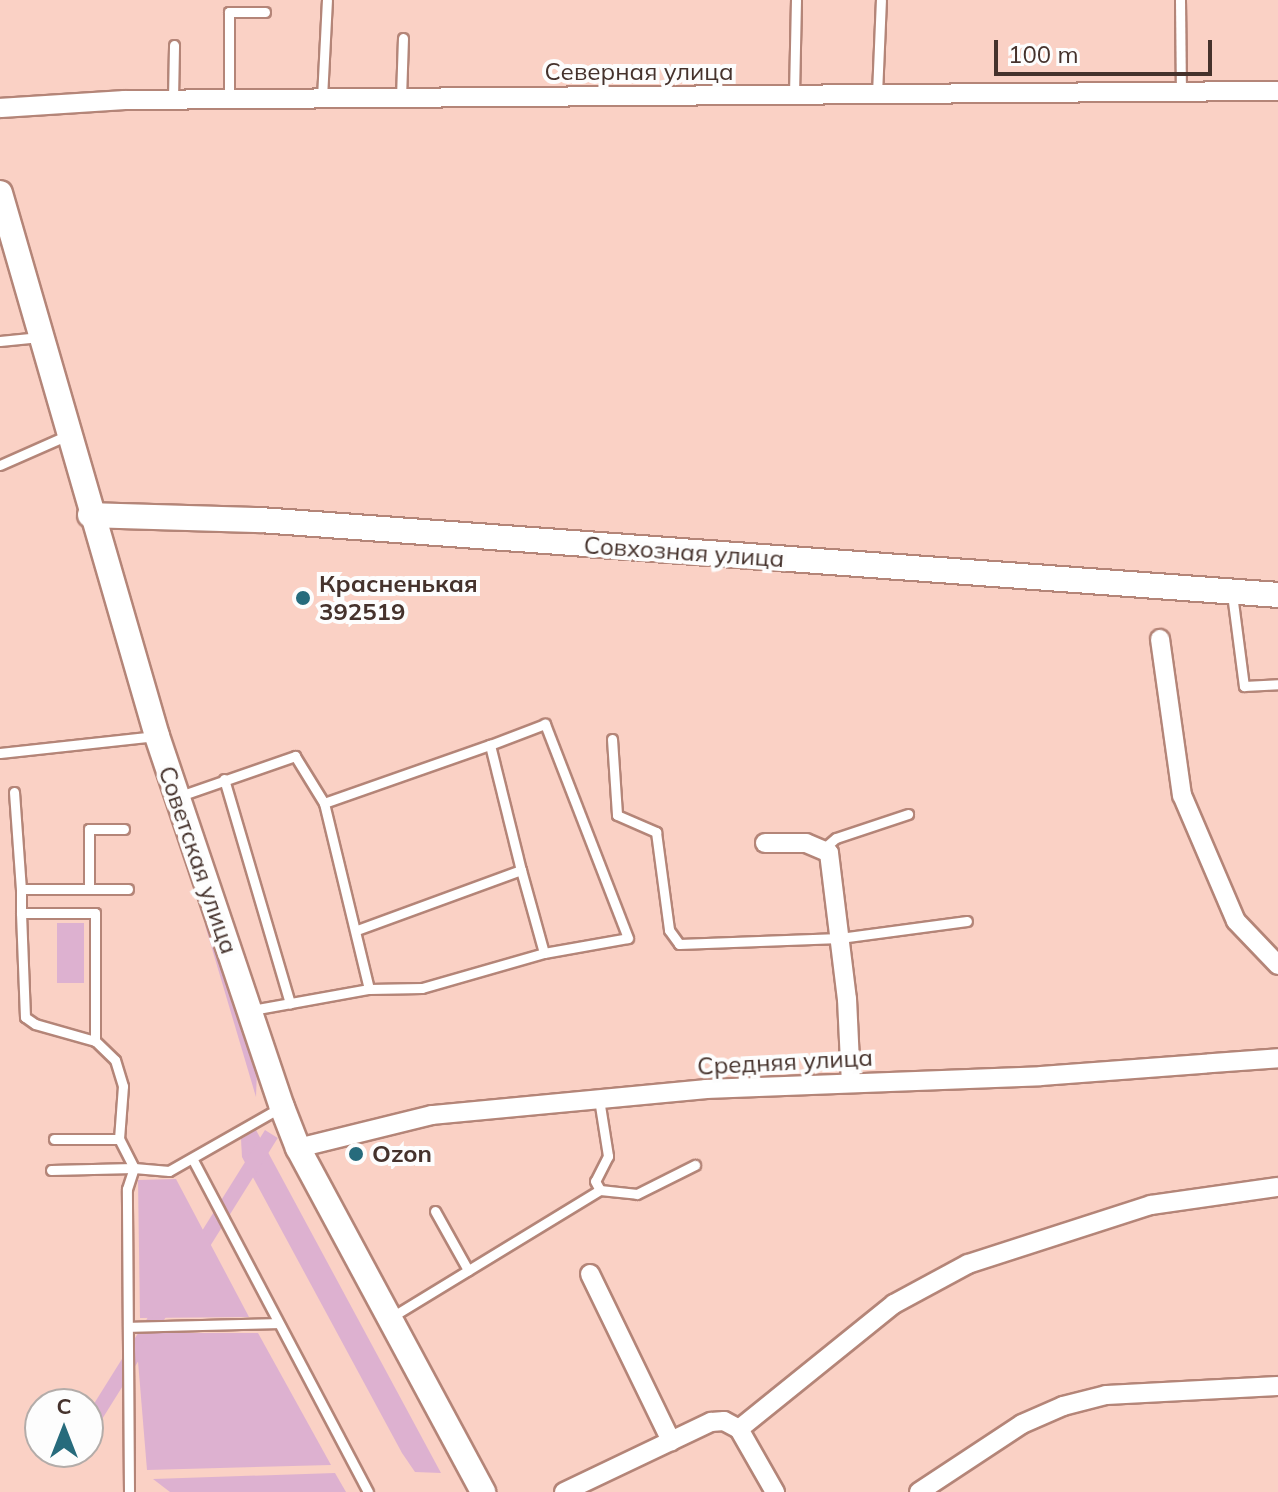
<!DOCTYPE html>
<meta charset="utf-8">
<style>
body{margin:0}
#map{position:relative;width:1278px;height:1492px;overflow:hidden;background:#fad1c5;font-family:Mulish,sans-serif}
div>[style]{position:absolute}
.green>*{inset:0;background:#ddb1d0;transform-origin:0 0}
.roads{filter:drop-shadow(2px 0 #b48578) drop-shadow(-2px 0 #b48578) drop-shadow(0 2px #b48578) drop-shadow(0 -2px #b48578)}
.lane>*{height:9px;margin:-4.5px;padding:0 4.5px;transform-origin:4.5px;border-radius:4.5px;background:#fff}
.street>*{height:18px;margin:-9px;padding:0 9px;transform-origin:9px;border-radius:9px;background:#fff}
.secondary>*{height:24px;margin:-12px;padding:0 12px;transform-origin:12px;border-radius:12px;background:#fff}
.dots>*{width:22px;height:22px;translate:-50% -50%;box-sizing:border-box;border:4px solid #fdfdfd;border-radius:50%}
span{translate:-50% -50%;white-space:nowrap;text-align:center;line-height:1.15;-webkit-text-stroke:8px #fdfdfd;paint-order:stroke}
.street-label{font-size:24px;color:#45322c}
.poi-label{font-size:24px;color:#45322c;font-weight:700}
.left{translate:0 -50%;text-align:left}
.north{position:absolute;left:24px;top:1388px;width:80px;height:80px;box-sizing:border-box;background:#fdfdfd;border:2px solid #b3aca9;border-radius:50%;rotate:0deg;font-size:22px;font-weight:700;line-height:32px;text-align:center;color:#45322c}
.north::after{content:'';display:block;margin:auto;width:28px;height:36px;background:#276b7c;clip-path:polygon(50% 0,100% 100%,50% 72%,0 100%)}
.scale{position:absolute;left:994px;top:40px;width:218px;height:36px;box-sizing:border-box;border:4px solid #45322c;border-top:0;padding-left:10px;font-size:24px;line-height:28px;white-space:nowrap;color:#45322c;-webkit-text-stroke:6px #fdfdfd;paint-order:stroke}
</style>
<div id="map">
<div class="green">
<i style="left:57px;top:923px;width:27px;height:60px"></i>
<i style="clip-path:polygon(209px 923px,257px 1070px,256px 1097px,205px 925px)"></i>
<i style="clip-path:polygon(256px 1130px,441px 1473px,415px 1472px,402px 1453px,242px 1157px,241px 1139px)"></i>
<i style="left:265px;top:1130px;width:15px;height:382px;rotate:32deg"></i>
<i style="clip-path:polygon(176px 1179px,249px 1317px,140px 1318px,138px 1180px)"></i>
<i style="clip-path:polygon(152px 1333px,258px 1333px,331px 1465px,147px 1470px,137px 1349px)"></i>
<i style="clip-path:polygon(335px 1473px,346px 1492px,170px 1492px,153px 1479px)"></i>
</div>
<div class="roads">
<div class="lane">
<i style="left:1180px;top:0;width:92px;rotate:89.4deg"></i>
<i style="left:877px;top:94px;width:94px;rotate:-87.6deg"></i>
<i style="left:794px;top:95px;width:95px;rotate:-88.8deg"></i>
<i style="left:322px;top:98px;width:98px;rotate:-87.1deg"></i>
<i style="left:401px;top:98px;width:60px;rotate:-88.1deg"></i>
<i style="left:173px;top:99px;width:54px;rotate:-88.9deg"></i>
<i style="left:229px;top:99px;width:87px;rotate:-90deg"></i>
<i style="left:229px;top:12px;width:36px"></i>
<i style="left:0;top:341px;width:40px;rotate:-5.7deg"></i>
<i style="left:0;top:465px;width:74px;rotate:-23.8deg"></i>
<i style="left:1232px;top:594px;width:93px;rotate:82.6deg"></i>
<i style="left:1244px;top:686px;width:34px;rotate:-3deg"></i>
<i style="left:612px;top:739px;width:76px;rotate:86.2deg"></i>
<i style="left:617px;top:815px;width:43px;rotate:23.6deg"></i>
<i style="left:656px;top:832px;width:99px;rotate:82.4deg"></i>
<i style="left:669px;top:930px;width:17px;rotate:54deg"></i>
<i style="left:679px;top:944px;width:161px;rotate:-2.1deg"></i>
<i style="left:840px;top:938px;width:128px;rotate:-7.6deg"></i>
<i style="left:0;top:753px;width:157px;rotate:-6.2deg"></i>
<i style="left:224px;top:779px;width:234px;rotate:73.6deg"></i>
<i style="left:14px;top:792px;width:97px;rotate:85.9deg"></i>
<i style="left:180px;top:796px;width:122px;rotate:-19.2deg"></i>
<i style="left:295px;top:756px;width:55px;rotate:58.3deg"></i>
<i style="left:324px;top:803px;width:191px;rotate:76.4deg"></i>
<i style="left:324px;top:803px;width:176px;rotate:-19.3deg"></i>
<i style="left:490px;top:745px;width:129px;rotate:76.1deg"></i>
<i style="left:521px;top:870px;width:175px;rotate:159.9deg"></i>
<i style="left:822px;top:850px;width:18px;rotate:-41deg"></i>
<i style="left:836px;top:838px;width:76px;rotate:-18.4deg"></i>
<i style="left:521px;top:870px;width:86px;rotate:74.5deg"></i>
<i style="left:89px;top:889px;width:60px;rotate:-90deg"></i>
<i style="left:89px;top:829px;width:35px"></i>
<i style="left:21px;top:913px;width:24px;rotate:-90deg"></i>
<i style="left:21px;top:889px;width:107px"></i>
<i style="left:252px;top:1010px;width:119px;rotate:-10.2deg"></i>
<i style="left:369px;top:989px;width:53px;rotate:-1.1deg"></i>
<i style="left:422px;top:988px;width:127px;rotate:-16deg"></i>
<i style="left:544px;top:953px;width:85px;rotate:-10.1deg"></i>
<i style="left:628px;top:938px;width:230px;rotate:-111.2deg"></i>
<i style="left:545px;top:724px;width:59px;rotate:159.1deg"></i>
<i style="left:599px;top:1099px;width:58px;rotate:81deg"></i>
<i style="left:608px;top:1156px;width:28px;rotate:117deg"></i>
<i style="left:595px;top:1181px;width:10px;rotate:61deg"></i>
<i style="left:54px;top:1139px;width:65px"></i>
<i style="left:193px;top:1160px;width:375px;rotate:62.2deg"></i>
<i style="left:51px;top:1170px;width:83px;rotate:-1.4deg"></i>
<i style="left:134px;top:1168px;width:33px;rotate:-117deg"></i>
<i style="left:119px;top:1139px;width:53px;rotate:-85.7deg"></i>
<i style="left:123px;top:1086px;width:27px;rotate:-107deg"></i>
<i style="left:115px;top:1060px;width:28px;rotate:-136deg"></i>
<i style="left:95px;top:1041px;width:62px;rotate:-164.2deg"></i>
<i style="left:35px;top:1024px;width:12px;rotate:-145deg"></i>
<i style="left:25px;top:1017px;width:104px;rotate:-92.2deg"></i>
<i style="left:21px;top:913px;width:74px"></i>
<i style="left:95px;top:913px;width:128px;rotate:90deg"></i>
<i style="left:435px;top:1211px;width:68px;rotate:60.8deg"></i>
<i style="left:390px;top:1318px;width:246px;rotate:-31.4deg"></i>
<i style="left:600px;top:1190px;width:37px;rotate:6deg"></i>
<i style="left:637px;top:1194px;width:65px;rotate:-26.6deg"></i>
<i style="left:128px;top:1327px;width:148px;rotate:-1.5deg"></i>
<i style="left:129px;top:1492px;width:303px;rotate:-90.4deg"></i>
<i style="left:127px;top:1189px;width:22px;rotate:-72deg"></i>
<i style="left:134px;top:1168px;width:35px;rotate:5deg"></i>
<i style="left:169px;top:1171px;width:129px;rotate:-29.7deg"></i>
</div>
<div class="street">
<i style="left:0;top:108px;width:124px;rotate:-3.7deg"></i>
<i style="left:124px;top:100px;width:1154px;rotate:-0.45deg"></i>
<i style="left:1160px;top:639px;width:158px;rotate:82deg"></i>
<i style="left:1182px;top:795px;width:137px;rotate:66.8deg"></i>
<i style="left:1236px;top:921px;width:61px;rotate:46.3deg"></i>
<i style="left:765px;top:843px;width:41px"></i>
<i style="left:806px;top:843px;width:25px;rotate:23deg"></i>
<i style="left:829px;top:853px;width:147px;rotate:83deg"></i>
<i style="left:847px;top:999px;width:84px;rotate:87.3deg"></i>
<i style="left:298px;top:1148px;width:138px;rotate:-13.8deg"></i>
<i style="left:432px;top:1115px;width:275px;rotate:-5.4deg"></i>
<i style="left:706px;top:1089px;width:335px;rotate:-2.2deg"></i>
<i style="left:1041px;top:1076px;width:238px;rotate:-4.3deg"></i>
<i style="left:590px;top:1274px;width:186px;rotate:64.1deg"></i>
<i style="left:739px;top:1429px;width:199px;rotate:-38.9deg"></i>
<i style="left:894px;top:1304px;width:84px;rotate:-28.4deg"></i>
<i style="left:968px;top:1264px;width:192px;rotate:-17.9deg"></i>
<i style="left:1151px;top:1205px;width:128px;rotate:-8.1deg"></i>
<i style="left:564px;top:1492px;width:163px;rotate:-25.5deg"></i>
<i style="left:711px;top:1422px;width:13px;rotate:-4deg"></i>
<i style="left:724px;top:1421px;width:17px;rotate:28deg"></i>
<i style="left:739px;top:1429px;width:73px;rotate:60.3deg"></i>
<i style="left:919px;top:1492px;width:123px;rotate:-33.4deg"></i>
<i style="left:1022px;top:1424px;width:45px;rotate:-23.7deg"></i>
<i style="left:1063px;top:1406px;width:44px;rotate:-14.3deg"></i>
<i style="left:1106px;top:1395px;width:172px;rotate:-3deg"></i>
</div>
<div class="secondary">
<i style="left:0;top:193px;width:565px;rotate:73.87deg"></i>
<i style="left:157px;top:736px;width:391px;rotate:71.4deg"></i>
<i style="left:282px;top:1107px;width:44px;rotate:68.7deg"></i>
<i style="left:298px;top:1148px;width:391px;rotate:61.7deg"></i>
<i style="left:90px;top:515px;width:170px;rotate:1.7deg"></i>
<i style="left:260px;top:520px;width:1021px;rotate:4.21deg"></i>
</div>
</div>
<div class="dots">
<i style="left:303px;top:598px;background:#276b7c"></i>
<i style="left:356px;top:1154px;background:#276b7c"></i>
</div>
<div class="street-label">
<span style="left:639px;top:72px">Северная улица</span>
<span style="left:684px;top:552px;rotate:4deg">Совхозная улица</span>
<span style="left:198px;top:860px;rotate:71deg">Советская улица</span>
<span style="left:785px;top:1062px;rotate:-3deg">Средняя улица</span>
</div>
<div class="poi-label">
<span class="left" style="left:319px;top:598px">Красненькая<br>392519</span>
<span class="left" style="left:372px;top:1154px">Ozon</span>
</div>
<div class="north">С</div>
<div class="scale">100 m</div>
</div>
